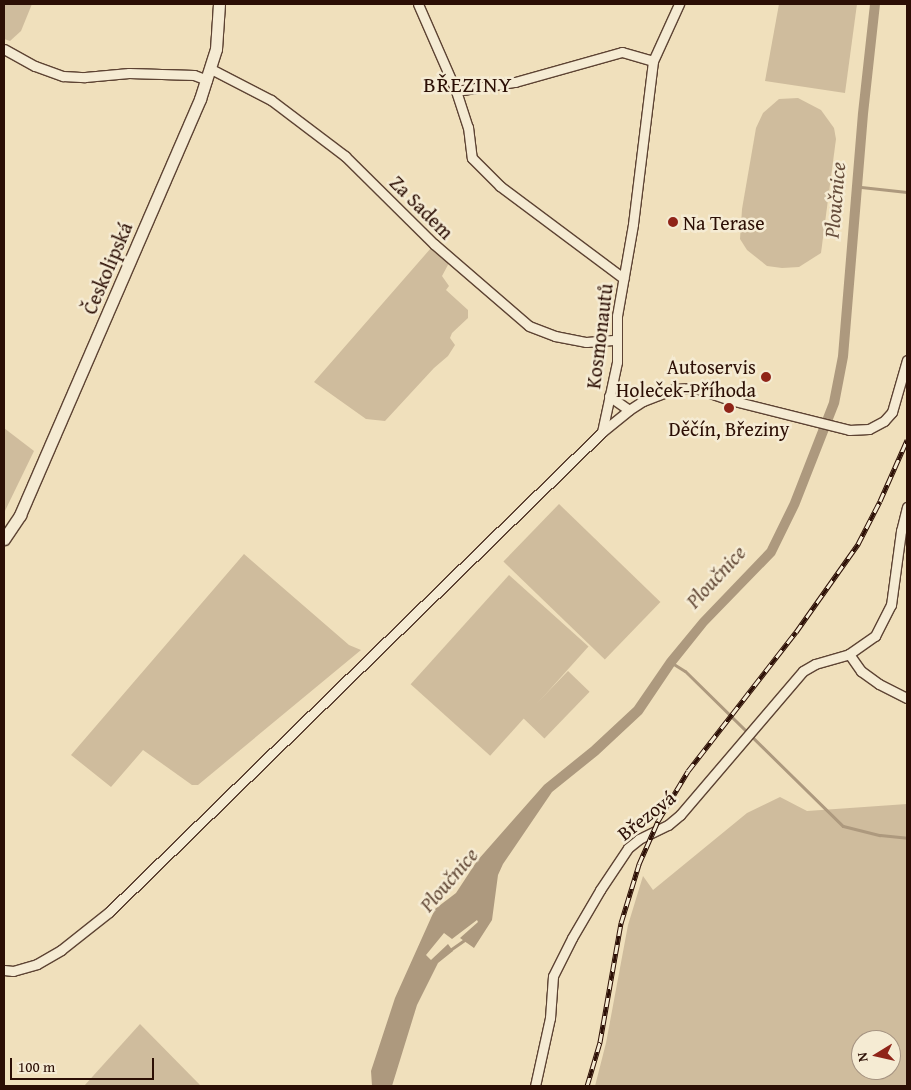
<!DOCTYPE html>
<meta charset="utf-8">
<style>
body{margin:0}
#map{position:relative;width:911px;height:1090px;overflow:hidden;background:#f0e0bc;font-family:"Gentium Book Plus",serif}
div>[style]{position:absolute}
.green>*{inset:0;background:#cfbc9d;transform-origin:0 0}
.water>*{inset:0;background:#ad997e}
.stream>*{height:3px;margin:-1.5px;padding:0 1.5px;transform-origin:1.5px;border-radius:1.5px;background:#ad997e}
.roads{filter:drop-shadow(1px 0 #5d4333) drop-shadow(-1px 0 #5d4333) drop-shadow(0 1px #5d4333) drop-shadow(0 -1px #5d4333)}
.street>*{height:9px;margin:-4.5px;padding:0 4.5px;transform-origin:4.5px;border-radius:4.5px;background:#f5ebd3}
.secondary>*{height:11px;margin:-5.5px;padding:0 5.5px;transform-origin:5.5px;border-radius:5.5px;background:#f5ebd3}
.rail>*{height:5px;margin-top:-2.5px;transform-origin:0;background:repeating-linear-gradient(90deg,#f5ebd3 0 9px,#2c0f05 0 18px);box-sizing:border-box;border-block:1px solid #2c0f05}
.dots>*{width:14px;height:14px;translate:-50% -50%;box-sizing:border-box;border:2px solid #f5ebd3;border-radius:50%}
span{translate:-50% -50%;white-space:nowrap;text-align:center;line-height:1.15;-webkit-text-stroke:5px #f5ebd3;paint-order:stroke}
.street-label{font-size:20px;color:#2c0f05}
.poi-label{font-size:20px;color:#2c0f05}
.left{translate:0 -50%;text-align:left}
.right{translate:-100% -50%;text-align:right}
.water-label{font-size:21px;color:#664d3b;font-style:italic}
.quarter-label{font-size:22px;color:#2c0f05;letter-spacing:1px}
.frame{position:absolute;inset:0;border:5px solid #2c0f05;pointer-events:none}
.north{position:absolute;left:851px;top:1030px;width:50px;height:50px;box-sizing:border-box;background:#f5ebd3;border:1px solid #a59381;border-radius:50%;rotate:261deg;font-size:14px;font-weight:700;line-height:20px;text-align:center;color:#2c0f05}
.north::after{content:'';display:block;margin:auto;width:18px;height:22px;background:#8f2418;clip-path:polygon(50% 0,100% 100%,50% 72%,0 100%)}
.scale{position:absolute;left:10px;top:1058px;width:144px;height:22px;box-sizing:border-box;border:2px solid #2c0f05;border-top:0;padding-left:6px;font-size:15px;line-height:18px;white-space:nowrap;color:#2c0f05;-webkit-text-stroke:4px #f5ebd3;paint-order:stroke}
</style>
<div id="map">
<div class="green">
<i style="clip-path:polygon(4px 4px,32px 4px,21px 31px,10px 41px,4px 39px)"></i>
<i style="clip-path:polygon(779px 4px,857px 4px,845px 93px,765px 81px)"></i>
<i style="clip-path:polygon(798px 98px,821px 110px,834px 128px,836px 139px,821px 253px,799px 267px,782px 268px,767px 266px,747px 250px,740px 239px,742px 209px,756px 128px,763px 113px,779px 99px)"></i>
<i style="clip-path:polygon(431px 248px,449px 263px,442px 276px,449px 286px,446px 290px,468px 310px,468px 318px,452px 333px,450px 338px,455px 345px,448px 356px,434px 368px,385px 421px,366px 419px,314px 382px)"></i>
<i style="clip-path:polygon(4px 428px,34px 451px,4px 513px)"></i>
<i style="left:559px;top:504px;width:141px;height:80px;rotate:44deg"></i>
<i style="clip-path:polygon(244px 554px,349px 645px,361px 650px,198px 785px,192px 785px,143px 750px,111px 787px,71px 755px)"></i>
<i style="left:509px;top:575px;width:107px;height:147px;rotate:42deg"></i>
<i style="left:568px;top:671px;width:30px;height:65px;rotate:44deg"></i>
<i style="clip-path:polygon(evenodd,780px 797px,807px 811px,907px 804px,907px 1086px,595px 1086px,606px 1043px,628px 925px,643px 876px,653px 890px,747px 813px,780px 797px,861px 1040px,891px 1040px,891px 1070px,861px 1070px,861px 1040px)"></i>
<i style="clip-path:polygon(140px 1024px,201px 1086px,84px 1086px)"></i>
</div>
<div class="water">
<i style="clip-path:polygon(870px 4px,880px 4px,868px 114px,848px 357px,839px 404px,799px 506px,775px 555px,707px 625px,675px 665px,642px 714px,598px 755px,552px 792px,503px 864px,498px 875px,492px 920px,474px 948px,460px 938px,478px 922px,477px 920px,452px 939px,444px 933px,426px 955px,431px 960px,448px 944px,453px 951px,438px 963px,417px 1005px,392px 1086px,372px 1086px,371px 1071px,395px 998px,435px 909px,456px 893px,477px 861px,544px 785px,591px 747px,634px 707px,667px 659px,700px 619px,767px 549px,790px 502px,829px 402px,838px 356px,858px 113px)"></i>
</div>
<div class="stream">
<i style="left:861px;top:187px;width:46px;rotate:6.2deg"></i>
<i style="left:672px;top:663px;width:15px;rotate:32deg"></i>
<i style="left:685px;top:671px;width:221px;rotate:44.5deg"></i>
<i style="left:843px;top:826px;width:38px;rotate:14deg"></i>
<i style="left:880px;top:835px;width:27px;rotate:6deg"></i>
<i style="left:450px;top:950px;width:21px;rotate:-35deg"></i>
</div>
<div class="roads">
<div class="street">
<i style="left:418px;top:4px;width:95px;rotate:66.4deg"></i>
<i style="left:456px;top:91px;width:38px;rotate:72deg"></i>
<i style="left:468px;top:127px;width:31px;rotate:83deg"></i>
<i style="left:472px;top:158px;width:40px;rotate:45deg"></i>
<i style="left:500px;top:186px;width:154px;rotate:36.8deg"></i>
<i style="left:4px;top:49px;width:35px;rotate:29deg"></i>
<i style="left:35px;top:66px;width:30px;rotate:20deg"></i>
<i style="left:63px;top:76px;width:22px;rotate:3deg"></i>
<i style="left:85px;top:77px;width:44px;rotate:-5.2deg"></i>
<i style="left:129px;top:73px;width:65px;rotate:1.8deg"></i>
<i style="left:194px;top:75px;width:14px;rotate:21deg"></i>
<i style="left:211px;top:69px;width:68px;rotate:27.3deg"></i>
<i style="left:271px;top:100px;width:93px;rotate:37.1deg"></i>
<i style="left:345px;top:156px;width:125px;rotate:44.7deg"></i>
<i style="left:434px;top:244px;width:125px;rotate:40.8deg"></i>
<i style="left:529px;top:326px;width:28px;rotate:21deg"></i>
<i style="left:555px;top:336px;width:32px;rotate:11deg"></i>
<i style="left:586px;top:342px;width:31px;rotate:-4deg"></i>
<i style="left:456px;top:91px;width:60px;rotate:-8.7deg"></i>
<i style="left:515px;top:82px;width:111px;rotate:-15.7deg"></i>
<i style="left:622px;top:52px;width:32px;rotate:16deg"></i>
<i style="left:609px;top:396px;width:24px;rotate:35deg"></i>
<i style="left:602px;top:432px;width:72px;rotate:-77.9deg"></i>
<i style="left:617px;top:362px;width:46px;rotate:-90deg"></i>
<i style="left:617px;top:316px;width:93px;rotate:-80.1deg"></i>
<i style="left:633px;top:224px;width:164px;rotate:-83deg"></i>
<i style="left:653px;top:61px;width:63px;rotate:-65.5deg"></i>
<i style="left:849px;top:654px;width:21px;rotate:55deg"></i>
<i style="left:861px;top:671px;width:22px;rotate:36deg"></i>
<i style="left:879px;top:684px;width:31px;rotate:27deg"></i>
<i style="left:4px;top:970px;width:9px;rotate:6deg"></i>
<i style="left:13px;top:971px;width:25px;rotate:-16deg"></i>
<i style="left:37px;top:964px;width:28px;rotate:-30deg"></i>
<i style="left:61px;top:950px;width:61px;rotate:-38.4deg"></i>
<i style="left:109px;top:912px;width:688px;rotate:-44.23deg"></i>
<i style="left:602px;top:432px;width:35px;rotate:-39deg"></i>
<i style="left:629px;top:410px;width:17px;rotate:-33deg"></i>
<i style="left:643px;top:401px;width:34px;rotate:-21deg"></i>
<i style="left:675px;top:389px;width:20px;rotate:-3deg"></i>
<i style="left:695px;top:388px;width:37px;rotate:19deg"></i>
<i style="left:730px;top:400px;width:123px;rotate:14.1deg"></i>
<i style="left:849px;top:430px;width:20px;rotate:-3deg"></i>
<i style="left:869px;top:429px;width:17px;rotate:-28deg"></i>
<i style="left:884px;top:421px;width:12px;rotate:-48deg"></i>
<i style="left:892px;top:412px;width:54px;rotate:-73.9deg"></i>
<i style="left:535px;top:1086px;width:70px;rotate:-77.6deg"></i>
<i style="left:550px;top:1018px;width:42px;rotate:-85.9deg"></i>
<i style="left:553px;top:976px;width:42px;rotate:-63.4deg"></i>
<i style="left:572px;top:938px;width:56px;rotate:-59.7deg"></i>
<i style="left:600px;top:890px;width:50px;rotate:-56.3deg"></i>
<i style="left:628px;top:848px;width:14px;rotate:-39deg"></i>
<i style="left:639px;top:839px;width:32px;rotate:-26deg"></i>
<i style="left:668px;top:825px;width:16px;rotate:-40deg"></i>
<i style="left:680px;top:815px;width:189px;rotate:-49.5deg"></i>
<i style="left:803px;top:671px;width:14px;rotate:-30deg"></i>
<i style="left:815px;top:664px;width:35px;rotate:-16deg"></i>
<i style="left:849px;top:654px;width:32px;rotate:-35deg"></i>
<i style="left:875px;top:636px;width:35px;rotate:-63deg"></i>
<i style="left:891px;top:605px;width:75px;rotate:-82.3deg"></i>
<i style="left:901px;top:531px;width:25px;rotate:-76deg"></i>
</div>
<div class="secondary">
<i style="left:4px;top:539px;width:29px;rotate:-56deg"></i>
<i style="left:20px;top:515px;width:453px;rotate:-66.6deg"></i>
<i style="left:200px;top:99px;width:52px;rotate:-72.3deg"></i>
<i style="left:216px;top:49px;width:45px;rotate:-86.2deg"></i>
</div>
</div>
<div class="rail">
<i style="left:587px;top:1086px;width:46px;rotate:-73.5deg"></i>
<i style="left:600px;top:1042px;width:121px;rotate:-80deg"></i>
<i style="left:621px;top:923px;width:62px;rotate:-73deg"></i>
<i style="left:639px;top:864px;width:47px;rotate:-66.2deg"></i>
<i style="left:658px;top:821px;width:58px;rotate:-59deg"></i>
<i style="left:688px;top:771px;width:176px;rotate:-52.2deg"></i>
<i style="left:796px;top:632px;width:108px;rotate:-54.8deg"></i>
<i style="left:858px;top:544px;width:48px;rotate:-62.9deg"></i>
<i style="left:880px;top:501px;width:67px;rotate:-66.1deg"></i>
</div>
<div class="dots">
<i style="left:673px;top:222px;background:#8f2418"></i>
<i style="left:766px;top:377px;background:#8f2418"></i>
<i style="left:729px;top:408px;background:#8f2418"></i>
</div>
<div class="street-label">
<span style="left:422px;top:207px;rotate:45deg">Za Sadem</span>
<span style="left:107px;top:268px;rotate:-67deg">Českolipská</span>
<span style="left:599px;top:336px;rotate:-83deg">Kosmonautů</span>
<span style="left:646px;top:815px;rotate:-38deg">Březová</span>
</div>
<div class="poi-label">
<span class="left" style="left:683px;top:222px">Na Terase</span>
<span class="right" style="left:756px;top:378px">Autoservis<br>Holeček-Příhoda</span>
<span style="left:729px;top:428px">Děčín, Březiny</span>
</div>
<div class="water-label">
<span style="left:835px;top:200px;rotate:-85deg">Ploučnice</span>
<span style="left:716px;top:577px;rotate:-47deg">Ploučnice</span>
<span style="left:449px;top:880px;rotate:-49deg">Ploučnice</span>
</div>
<div class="quarter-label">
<span style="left:468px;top:85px">BŘEZINY</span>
</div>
<div class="frame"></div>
<div class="north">N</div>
<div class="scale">100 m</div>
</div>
